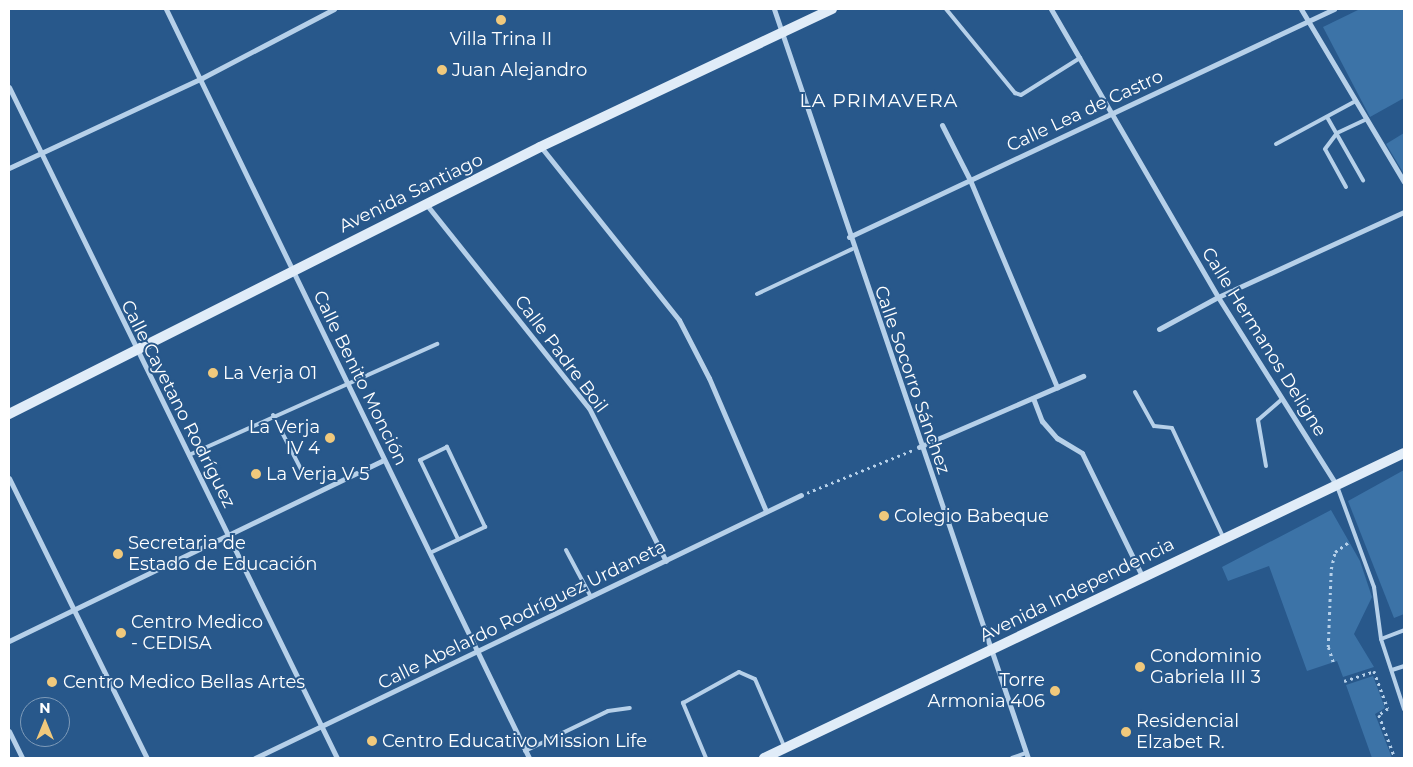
<!DOCTYPE html>
<meta charset="utf-8">
<style>
body{margin:0}
#map{position:relative;width:1413px;height:767px;overflow:hidden;background:#28588b;font-family:Montserrat,sans-serif}
div>[style]{position:absolute}
.green>*{inset:0;background:#3c73a7}
.path>*{height:2.5px;margin-top:-1.25px;transform-origin:0;background:repeating-linear-gradient(90deg,#b6d0e9 0 2.5px,transparent 0 6.5px)}
.lane>*{height:4px;margin:-2px;padding:0 2px;transform-origin:2px;border-radius:2px;background:#b6d0e9}
.street>*{height:5px;margin:-2.5px;padding:0 2.5px;transform-origin:2.5px;border-radius:2.5px;background:#b6d0e9}
.secondary>*{height:10px;margin:-5px;padding:0 5px;transform-origin:5px;border-radius:5px;background:#e0ecf8}
.dots>*{width:14px;height:14px;translate:-50% -50%;box-sizing:border-box;border:2px solid #28588b;border-radius:50%}
span{translate:-50% -50%;white-space:nowrap;text-align:center;line-height:1.15;-webkit-text-stroke:4px #28588b;paint-order:stroke}
.poi-label{font-size:18px;color:#fff}
.left{translate:0 -50%;text-align:left}
.right{translate:-100% -50%;text-align:right}
.street-label{font-size:18px;color:#fff}
.neighbourhood-label{font-size:19px;color:#fff;letter-spacing:1px}
.frame{position:absolute;inset:0;border:10px solid #fff;pointer-events:none}
.north{position:absolute;left:20px;top:697px;width:50px;height:50px;box-sizing:border-box;background:#28588b;border:1px solid #7e9bb9;border-radius:50%;rotate:0deg;font-size:14px;font-weight:700;line-height:20px;text-align:center;color:#fff}
.north::after{content:'';display:block;margin:auto;width:18px;height:22px;background:#f1c97c;clip-path:polygon(50% 0,100% 100%,50% 72%,0 100%)}
</style>
<div id="map">
<div class="green">
<i style="clip-path:polygon(1360px 9px,1404px 9px,1404px 98px,1370px 117px,1323px 27px)"></i>
<i style="clip-path:polygon(1404px 133px,1404px 174px,1386px 144px)"></i>
<i style="clip-path:polygon(1404px 470px,1404px 614px,1394px 618px,1348px 501px)"></i>
<i style="clip-path:polygon(1331px 510px,1360px 561px,1372px 597px,1354px 634px,1374px 667px,1343px 677px,1337px 661px,1307px 671px,1269px 566px,1228px 581px,1222px 567px)"></i>
<i style="clip-path:polygon(1373px 676px,1385px 708px,1375px 714px,1392px 758px,1372px 758px,1346px 685px)"></i>
</div>
<div class="path">
<i style="left:807px;top:493px;width:114px;rotate:-22.1deg"></i>
<i style="left:1333px;top:662px;width:16px;rotate:-108deg"></i>
<i style="left:1328px;top:647px;width:78px;rotate:-87.8deg"></i>
<i style="left:1331px;top:569px;width:17px;rotate:-77deg"></i>
<i style="left:1335px;top:552px;width:17px;rotate:-36deg"></i>
<i style="left:1344px;top:681px;width:32px;rotate:-18deg"></i>
<i style="left:1374px;top:671px;width:40px;rotate:69.8deg"></i>
<i style="left:1388px;top:709px;width:11px;rotate:146deg"></i>
<i style="left:1379px;top:715px;width:46px;rotate:69.6deg"></i>
</div>
<div class="lane">
<i style="left:946px;top:9px;width:109px;rotate:50.6deg"></i>
<i style="left:1015px;top:93px;width:6px;rotate:18deg"></i>
<i style="left:1021px;top:95px;width:70px;rotate:-32.1deg"></i>
<i style="left:1327px;top:117px;width:73px;rotate:60.3deg"></i>
<i style="left:1276px;top:144px;width:91px;rotate:-28.3deg"></i>
<i style="left:1346px;top:187px;width:43px;rotate:-118.9deg"></i>
<i style="left:1325px;top:149px;width:20px;rotate:-53deg"></i>
<i style="left:1337px;top:133px;width:33px;rotate:-25deg"></i>
<i style="left:757px;top:294px;width:105px;rotate:-25.3deg"></i>
<i style="left:1135px;top:392px;width:39px;rotate:61deg"></i>
<i style="left:1154px;top:426px;width:18px;rotate:6deg"></i>
<i style="left:1172px;top:428px;width:120px;rotate:64.9deg"></i>
<i style="left:273px;top:415px;width:70px;rotate:62.7deg"></i>
<i style="left:189px;top:455px;width:272px;rotate:-24.1deg"></i>
<i style="left:1266px;top:466px;width:47px;rotate:-99.9deg"></i>
<i style="left:1258px;top:420px;width:32px;rotate:-41deg"></i>
<i style="left:1337px;top:486px;width:108px;rotate:69.9deg"></i>
<i style="left:1374px;top:587px;width:52px;rotate:82.3deg"></i>
<i style="left:1381px;top:639px;width:74px;rotate:71.8deg"></i>
<i style="left:566px;top:550px;width:53px;rotate:62deg"></i>
<i style="left:432px;top:552px;width:59px;rotate:-25.3deg"></i>
<i style="left:485px;top:527px;width:89px;rotate:-115.4deg"></i>
<i style="left:447px;top:447px;width:30px;rotate:154deg"></i>
<i style="left:420px;top:460px;width:88px;rotate:64.3deg"></i>
<i style="left:1381px;top:639px;width:25px;rotate:-21deg"></i>
<i style="left:1392px;top:670px;width:13px;rotate:-18deg"></i>
<i style="left:525px;top:751px;width:92px;rotate:-25.7deg"></i>
<i style="left:608px;top:711px;width:22px;rotate:-8deg"></i>
<i style="left:706px;top:758px;width:60px;rotate:-112.7deg"></i>
<i style="left:683px;top:703px;width:64px;rotate:-29deg"></i>
<i style="left:739px;top:672px;width:17px;rotate:24deg"></i>
<i style="left:755px;top:679px;width:73px;rotate:66.6deg"></i>
<i style="left:1012px;top:758px;width:15px;rotate:-20deg"></i>
</div>
<div class="street">
<i style="left:166px;top:9px;width:832px;rotate:64.14deg"></i>
<i style="left:774px;top:9px;width:791px;rotate:71.27deg"></i>
<i style="left:1051px;top:9px;width:333px;rotate:59.9deg"></i>
<i style="left:1218px;top:297px;width:223px;rotate:57.8deg"></i>
<i style="left:1301px;top:9px;width:201px;rotate:59.2deg"></i>
<i style="left:9px;top:87px;width:747px;rotate:63.95deg"></i>
<i style="left:942px;top:125px;width:62px;rotate:63deg"></i>
<i style="left:970px;top:180px;width:225px;rotate:67.2deg"></i>
<i style="left:541px;top:147px;width:221px;rotate:51.4deg"></i>
<i style="left:679px;top:320px;width:65px;rotate:62.7deg"></i>
<i style="left:709px;top:378px;width:145px;rotate:66.8deg"></i>
<i style="left:9px;top:168px;width:213px;rotate:-25deg"></i>
<i style="left:202px;top:78px;width:149px;rotate:-27.6deg"></i>
<i style="left:426px;top:204px;width:261px;rotate:51.4deg"></i>
<i style="left:589px;top:408px;width:171px;rotate:63.3deg"></i>
<i style="left:849px;top:237px;width:536px;rotate:-25.18deg"></i>
<i style="left:1159px;top:329px;width:67px;rotate:-28.5deg"></i>
<i style="left:1218px;top:297px;width:205px;rotate:-24.6deg"></i>
<i style="left:1033px;top:398px;width:25px;rotate:69deg"></i>
<i style="left:1042px;top:421px;width:23px;rotate:49deg"></i>
<i style="left:1057px;top:438px;width:29px;rotate:31deg"></i>
<i style="left:1082px;top:453px;width:139px;rotate:64deg"></i>
<i style="left:919px;top:447px;width:179px;rotate:-23.4deg"></i>
<i style="left:9px;top:478px;width:312px;rotate:63.8deg"></i>
<i style="left:9px;top:641px;width:415px;rotate:-25.8deg"></i>
<i style="left:9px;top:731px;width:30px;rotate:64deg"></i>
<i style="left:255px;top:758px;width:606px;rotate:-25.72deg"></i>
</div>
<div class="secondary">
<i style="left:9px;top:414px;width:594px;rotate:-26.69deg"></i>
<i style="left:540px;top:147px;width:323px;rotate:-25.3deg"></i>
<i style="left:764px;top:758px;width:709px;rotate:-25.48deg"></i>
</div>
<div class="dots">
<i style="left:501px;top:20px;background:#f1c97c"></i>
<i style="left:442px;top:70px;background:#f1c97c"></i>
<i style="left:213px;top:373px;background:#f1c97c"></i>
<i style="left:330px;top:438px;background:#f1c97c"></i>
<i style="left:256px;top:474px;background:#f1c97c"></i>
<i style="left:884px;top:516px;background:#f1c97c"></i>
<i style="left:118px;top:554px;background:#f1c97c"></i>
<i style="left:121px;top:633px;background:#f1c97c"></i>
<i style="left:1140px;top:667px;background:#f1c97c"></i>
<i style="left:52px;top:682px;background:#f1c97c"></i>
<i style="left:1055px;top:691px;background:#f1c97c"></i>
<i style="left:1126px;top:732px;background:#f1c97c"></i>
<i style="left:372px;top:741px;background:#f1c97c"></i>
</div>
<div class="poi-label">
<span style="left:501px;top:39px">Villa Trina II</span>
<span class="left" style="left:452px;top:70px">Juan Alejandro</span>
<span class="left" style="left:223px;top:373px">La Verja 01</span>
<span class="right" style="left:320px;top:438px">La Verja<br>IV 4</span>
<span class="left" style="left:266px;top:474px">La Verja V 5</span>
<span class="left" style="left:894px;top:516px">Colegio Babeque</span>
<span class="left" style="left:128px;top:554px">Secretaria de<br>Estado de Educación</span>
<span class="left" style="left:131px;top:633px">Centro Medico<br>- CEDISA</span>
<span class="left" style="left:1150px;top:667px">Condominio<br>Gabriela III 3</span>
<span class="right" style="left:1045px;top:691px">Torre<br>Armonia 406</span>
<span class="left" style="left:63px;top:682px">Centro Medico Bellas Artes</span>
<span class="left" style="left:1136px;top:732px">Residencial<br>Elzabet R.</span>
<span class="left" style="left:382px;top:741px">Centro Educativo Mission Life</span>
</div>
<div class="street-label">
<span style="left:1085px;top:111px;rotate:-25deg">Calle Lea de Castro</span>
<span style="left:411px;top:193px;rotate:-26deg">Avenida Santiago</span>
<span style="left:1264px;top:342px;rotate:58deg">Calle Hermanos Deligne</span>
<span style="left:561px;top:354px;rotate:53deg">Calle Padre Boil</span>
<span style="left:360px;top:378px;rotate:64deg">Calle Benito Monción</span>
<span style="left:912px;top:380px;rotate:71deg">Calle Socorro Sánchez</span>
<span style="left:178px;top:404px;rotate:63deg">Calle Cayetano Rodríguez</span>
<span style="left:1077px;top:590px;rotate:-26deg">Avenida Independencia</span>
<span style="left:522px;top:615px;rotate:-26deg">Calle Abelardo Rodríguez Urdaneta</span>
</div>
<div class="neighbourhood-label">
<span style="left:879px;top:101px">LA PRIMAVERA</span>
</div>
<div class="frame"></div>
<div class="north">N</div>
</div>
